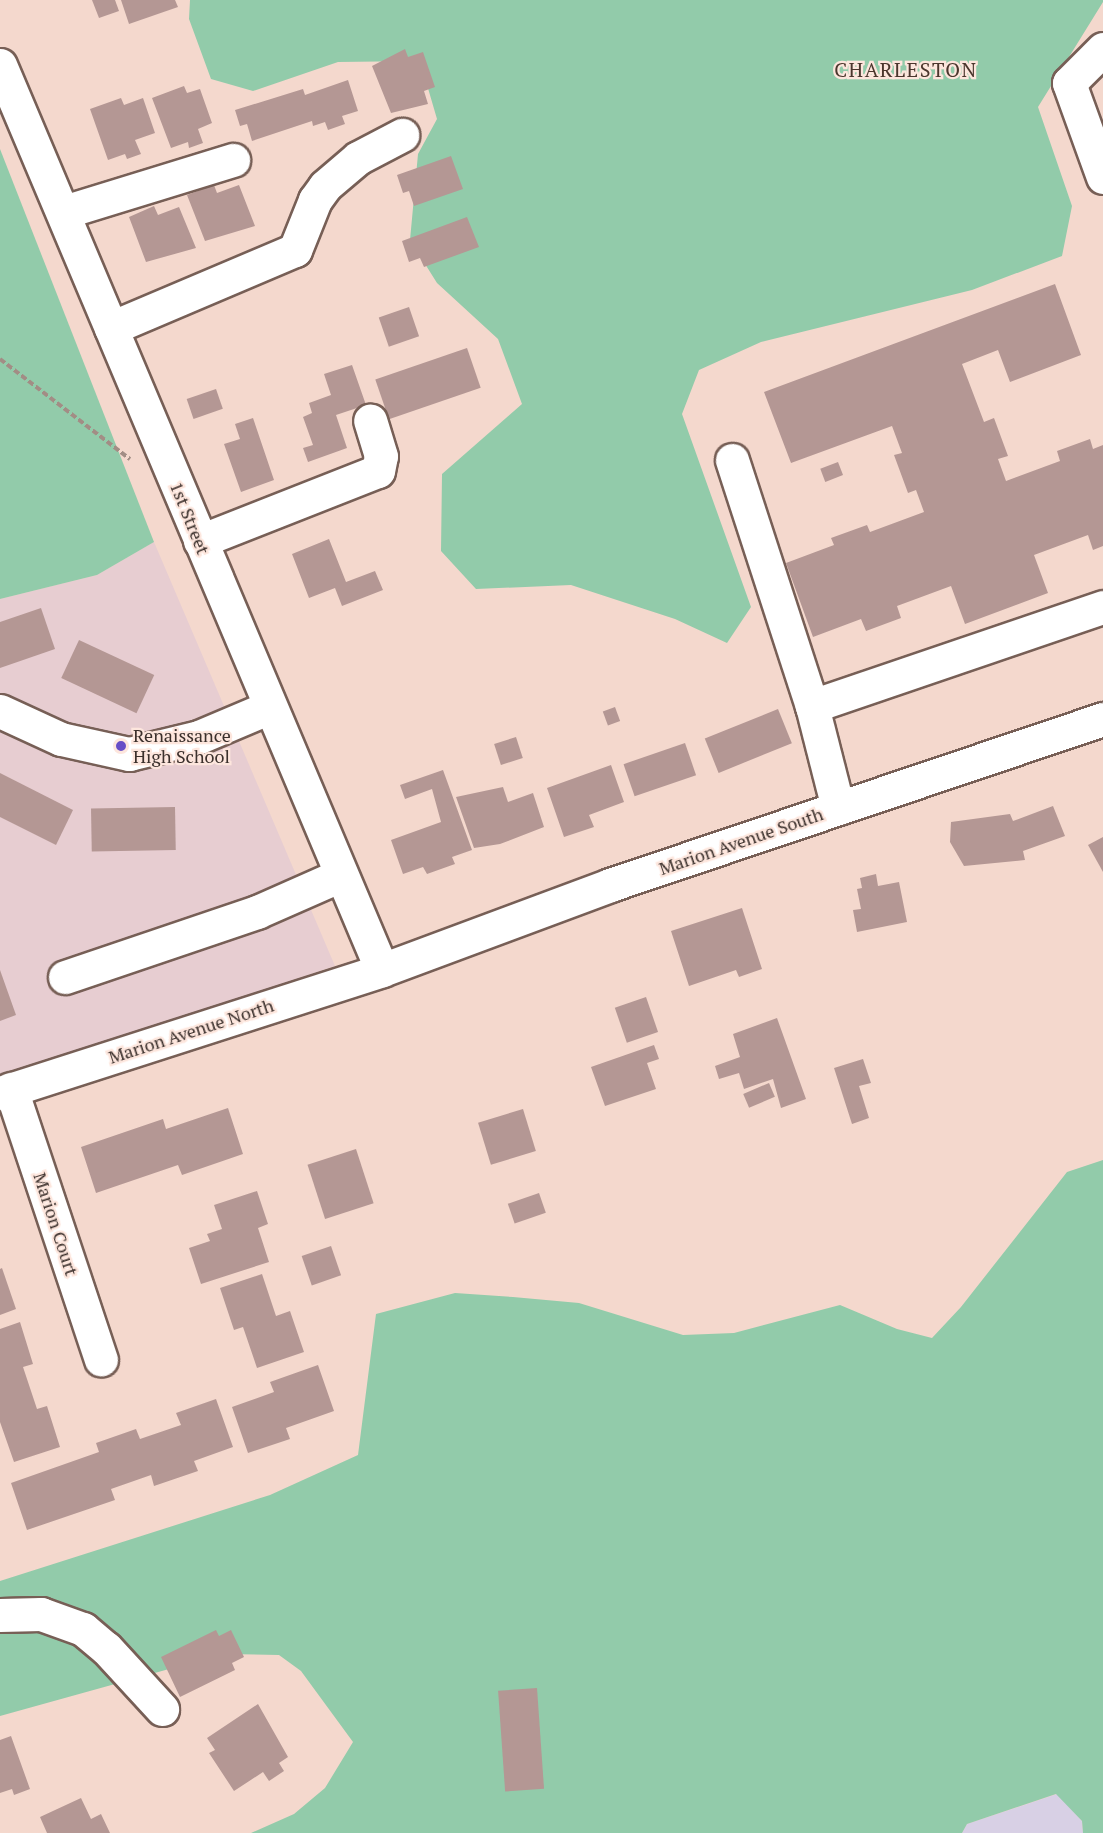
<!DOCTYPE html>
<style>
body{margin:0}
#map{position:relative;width:1103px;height:1833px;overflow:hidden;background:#f4d8cd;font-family:"PT Serif",serif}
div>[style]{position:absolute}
.commercial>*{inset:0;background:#d8d0e5}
.education>*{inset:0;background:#e7cdd1}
.green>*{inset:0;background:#92cbaa}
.building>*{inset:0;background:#b49794;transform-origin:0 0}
.path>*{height:4px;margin-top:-2px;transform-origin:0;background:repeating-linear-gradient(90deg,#a28d85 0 6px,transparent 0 9px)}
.roads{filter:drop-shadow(2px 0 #775f56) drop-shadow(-2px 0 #775f56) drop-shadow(0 2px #775f56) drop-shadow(0 -2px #775f56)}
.minor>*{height:33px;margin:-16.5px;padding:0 16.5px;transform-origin:16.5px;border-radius:16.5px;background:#fff}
.major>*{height:33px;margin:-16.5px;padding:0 16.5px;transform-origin:16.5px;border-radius:16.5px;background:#fff}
.dots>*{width:16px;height:16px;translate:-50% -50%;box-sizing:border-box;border:3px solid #fde6dd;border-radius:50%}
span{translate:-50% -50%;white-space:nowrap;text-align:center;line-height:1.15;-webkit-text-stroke:4.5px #fde6dd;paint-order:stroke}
.street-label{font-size:18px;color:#3b302c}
.poi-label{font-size:18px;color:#3b302c}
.left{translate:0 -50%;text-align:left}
.neighbourhood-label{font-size:20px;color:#4b362d;letter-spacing:1.5px}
</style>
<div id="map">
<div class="commercial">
<i style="clip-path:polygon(1057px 1794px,1082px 1821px,1083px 1833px,962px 1833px,967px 1824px)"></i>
</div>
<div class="education">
<i style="clip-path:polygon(154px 542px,335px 966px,0 1079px,0 599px,97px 575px)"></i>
</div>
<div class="green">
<i style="clip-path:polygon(190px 0,1103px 0,1103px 2px,1038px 107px,1072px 206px,1062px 256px,972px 290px,761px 342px,699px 370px,682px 414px,751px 607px,727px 643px,675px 619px,571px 585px,476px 589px,441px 551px,442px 474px,522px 404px,498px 339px,437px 283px,410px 240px,418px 154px,437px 119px,420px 61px,338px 62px,253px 91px,211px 79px,189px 19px)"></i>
<i style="clip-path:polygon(0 149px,154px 542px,97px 575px,0 599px)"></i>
<i style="clip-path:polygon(1103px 1160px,1103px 1833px,1083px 1833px,1082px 1821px,1056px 1794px,967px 1824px,962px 1833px,251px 1833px,294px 1814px,325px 1788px,353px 1742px,301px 1671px,279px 1655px,223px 1654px,0 1716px,0 1581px,270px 1495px,358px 1455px,376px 1314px,455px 1293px,513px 1297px,579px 1303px,683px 1335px,734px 1333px,840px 1305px,897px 1329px,932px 1338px,961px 1307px,1067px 1172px)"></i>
</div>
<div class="building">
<i style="clip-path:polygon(92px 0,115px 0,119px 11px,99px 18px)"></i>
<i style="clip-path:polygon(121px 0,175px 0,178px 7px,129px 24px)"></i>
<i style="clip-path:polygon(405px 49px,408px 57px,423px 52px,435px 87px,424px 91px,428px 104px,391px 113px,372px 66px)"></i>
<i style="clip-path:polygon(348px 80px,358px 111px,342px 116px,345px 124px,328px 130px,325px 122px,313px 126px,312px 121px,252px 141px,247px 124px,240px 126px,235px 110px,303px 89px,305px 95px)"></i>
<i style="clip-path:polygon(184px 86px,187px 93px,200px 89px,212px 123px,198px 129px,203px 143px,189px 148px,188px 142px,171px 148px,152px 98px)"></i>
<i style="clip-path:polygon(121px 98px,124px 105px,143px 98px,155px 133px,135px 140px,141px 154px,127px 159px,125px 154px,108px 160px,90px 109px)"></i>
<i style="clip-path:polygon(451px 156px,463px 189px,414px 206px,409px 191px,403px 193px,397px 175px)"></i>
<i style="clip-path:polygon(214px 185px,217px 193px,239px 185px,255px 226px,205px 241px,187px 195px)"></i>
<i style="clip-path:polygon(154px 206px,158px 215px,179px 207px,196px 248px,146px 262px,129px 217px)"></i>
<i style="clip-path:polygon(467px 217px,479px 247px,424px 267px,420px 258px,409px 262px,402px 241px)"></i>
<i style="clip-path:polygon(1055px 284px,1081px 355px,1010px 382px,998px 350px,962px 364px,984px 422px,994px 418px,1008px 456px,998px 459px,1006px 481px,1060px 461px,1057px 451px,1090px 439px,1093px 449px,1103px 445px,1103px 546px,1093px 550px,1088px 535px,1034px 555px,1048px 593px,965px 624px,951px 586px,897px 606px,901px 618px,866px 631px,861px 619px,813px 637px,786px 563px,834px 545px,831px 538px,867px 525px,870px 532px,924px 512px,916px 490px,908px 493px,894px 455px,902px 453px,892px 426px,791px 463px,764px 392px)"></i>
<i style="left:409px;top:307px;width:31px;height:32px;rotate:71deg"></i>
<i style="left:467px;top:348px;width:42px;height:97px;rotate:71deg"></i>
<i style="clip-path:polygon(352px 365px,366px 405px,336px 415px,347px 448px,308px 462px,303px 448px,313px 445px,303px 417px,312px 413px,309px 403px,331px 395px,324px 374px)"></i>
<i style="left:216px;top:389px;width:21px;height:31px;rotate:71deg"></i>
<i style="clip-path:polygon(253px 418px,274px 480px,241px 492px,224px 444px,240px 439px,235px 424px)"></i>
<i style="left:838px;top:462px;width:14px;height:19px;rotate:69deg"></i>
<i style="clip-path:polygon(329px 539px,346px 582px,375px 571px,383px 590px,342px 606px,335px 588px,309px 598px,292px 554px)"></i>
<i style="clip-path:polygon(41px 608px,55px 649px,0 668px,0 622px)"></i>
<i style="left:79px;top:640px;width:83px;height:42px;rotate:25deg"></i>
<i style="left:615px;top:707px;width:15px;height:13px;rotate:70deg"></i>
<i style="left:778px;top:709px;width:37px;height:79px;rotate:68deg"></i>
<i style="left:516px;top:737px;width:22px;height:23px;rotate:72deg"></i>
<i style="left:685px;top:743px;width:34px;height:65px;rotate:71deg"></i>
<i style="clip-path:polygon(611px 765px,624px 802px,589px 815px,594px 827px,564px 837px,547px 788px)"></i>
<i style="clip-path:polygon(443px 770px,472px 850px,452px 857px,455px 864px,427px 874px,423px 867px,403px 874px,391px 840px,441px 822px,432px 789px,405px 799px,400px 785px)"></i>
<i style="clip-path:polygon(0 773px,73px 810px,56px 845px,0 817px)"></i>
<i style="clip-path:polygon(503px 787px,508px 802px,533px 793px,544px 827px,500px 844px,474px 848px,456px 797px)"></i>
<i style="clip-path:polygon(1053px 806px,1065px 836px,1023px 851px,1025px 860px,964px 866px,950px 842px,951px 822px,1010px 814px,1013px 821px)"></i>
<i style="left:175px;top:807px;width:43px;height:84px;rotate:89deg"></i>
<i style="clip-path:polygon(1103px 837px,1103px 872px,1088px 845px)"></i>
<i style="clip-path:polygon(876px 874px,878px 886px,899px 882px,907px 922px,857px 932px,853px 910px,861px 909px,857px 889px,862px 888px,860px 878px)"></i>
<i style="clip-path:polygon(742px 908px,762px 969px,739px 977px,736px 970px,689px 986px,671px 931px)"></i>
<i style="clip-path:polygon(0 970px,16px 1015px,0 1021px)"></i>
<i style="left:646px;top:997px;width:37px;height:33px;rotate:71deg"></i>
<i style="clip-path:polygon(777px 1018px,806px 1099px,781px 1108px,773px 1079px,744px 1089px,739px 1073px,719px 1079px,715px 1066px,740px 1057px,733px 1034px)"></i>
<i style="clip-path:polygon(654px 1045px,659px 1059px,647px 1063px,656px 1089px,605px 1106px,591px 1067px)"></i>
<i style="clip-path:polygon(863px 1059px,871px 1083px,859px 1086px,869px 1118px,852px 1124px,834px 1068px)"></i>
<i style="left:769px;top:1083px;width:15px;height:28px;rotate:67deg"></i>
<i style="clip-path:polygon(228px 1108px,243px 1154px,182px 1175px,178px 1165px,96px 1193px,81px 1147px,163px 1119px,166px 1129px)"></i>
<i style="left:523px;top:1109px;width:44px;height:47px;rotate:73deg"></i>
<i style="left:356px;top:1149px;width:57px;height:51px;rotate:72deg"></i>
<i style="clip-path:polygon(257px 1191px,268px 1224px,258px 1228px,269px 1262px,201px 1284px,189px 1248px,210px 1241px,207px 1234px,222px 1229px,214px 1205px)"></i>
<i style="left:539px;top:1193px;width:21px;height:33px;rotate:71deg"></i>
<i style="left:331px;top:1246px;width:31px;height:31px;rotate:71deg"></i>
<i style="clip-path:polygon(2px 1268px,16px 1309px,0 1315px,0 1269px)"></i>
<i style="clip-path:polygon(262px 1274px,276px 1316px,290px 1311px,304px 1352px,257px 1368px,243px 1327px,234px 1330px,220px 1288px)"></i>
<i style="clip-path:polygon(20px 1322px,33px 1364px,23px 1367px,37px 1409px,47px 1406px,60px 1447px,14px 1462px,0 1422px,0 1329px)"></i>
<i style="clip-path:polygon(318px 1365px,334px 1411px,286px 1428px,290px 1439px,248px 1453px,232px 1407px,274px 1392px,270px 1382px)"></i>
<i style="clip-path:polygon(216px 1399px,233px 1447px,194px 1461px,198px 1471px,154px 1486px,151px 1475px,111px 1489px,115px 1500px,27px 1530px,11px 1483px,99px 1452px,96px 1443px,136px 1429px,140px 1439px,181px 1425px,176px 1413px)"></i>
<i style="clip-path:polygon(216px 1630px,219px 1636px,231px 1630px,244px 1657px,232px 1663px,235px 1670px,180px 1697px,161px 1657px)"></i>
<i style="left:537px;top:1688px;width:101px;height:39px;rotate:86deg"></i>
<i style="clip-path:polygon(258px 1704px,288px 1757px,279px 1763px,284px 1771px,269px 1781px,263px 1772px,234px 1791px,209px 1753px,215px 1750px,207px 1738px)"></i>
<i style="clip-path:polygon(11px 1736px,30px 1789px,14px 1795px,12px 1789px,0 1793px,0 1740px)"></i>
<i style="clip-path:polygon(81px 1798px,91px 1819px,101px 1814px,110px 1833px,47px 1833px,40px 1817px)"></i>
</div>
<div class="path">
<i style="left:0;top:359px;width:164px;rotate:37.6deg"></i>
</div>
<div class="roads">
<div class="minor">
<i style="left:1103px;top:49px;width:48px;rotate:135deg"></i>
<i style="left:1069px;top:83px;width:100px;rotate:70.1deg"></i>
<i style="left:64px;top:212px;width:177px;rotate:-17.1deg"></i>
<i style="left:111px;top:328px;width:200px;rotate:-23deg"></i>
<i style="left:295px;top:250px;width:54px;rotate:-68.2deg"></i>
<i style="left:315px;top:200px;width:17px;rotate:-54deg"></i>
<i style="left:325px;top:186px;width:43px;rotate:-40.3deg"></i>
<i style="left:358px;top:158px;width:50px;rotate:-27.6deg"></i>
<i style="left:732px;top:460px;width:259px;rotate:72deg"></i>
<i style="left:200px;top:541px;width:191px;rotate:-21.5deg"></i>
<i style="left:378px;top:471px;width:15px;rotate:-79deg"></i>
<i style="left:381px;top:456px;width:37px;rotate:-107deg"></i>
<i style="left:0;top:711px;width:67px;rotate:24.7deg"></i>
<i style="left:61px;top:739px;width:70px;rotate:12.4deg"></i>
<i style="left:129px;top:754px;width:72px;rotate:-13.7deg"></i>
<i style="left:199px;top:737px;width:77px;rotate:-22.9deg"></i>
<i style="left:838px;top:808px;width:105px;rotate:-104.3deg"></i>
<i style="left:812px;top:706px;width:307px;rotate:-18.8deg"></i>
<i style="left:65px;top:977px;width:203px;rotate:-18.7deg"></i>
<i style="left:257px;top:912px;width:92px;rotate:-23.8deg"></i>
<i style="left:11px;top:1089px;width:285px;rotate:71.6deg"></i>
<i style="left:0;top:1615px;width:41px;rotate:-1.4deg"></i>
<i style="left:41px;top:1614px;width:45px;rotate:19.7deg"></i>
<i style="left:83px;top:1629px;width:30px;rotate:40deg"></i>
<i style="left:106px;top:1648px;width:83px;rotate:47.4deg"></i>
</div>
<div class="major">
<i style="left:0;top:65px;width:982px;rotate:67.12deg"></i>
<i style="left:0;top:1093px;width:401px;rotate:-17.8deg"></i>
<i style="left:382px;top:970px;width:243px;rotate:-20.4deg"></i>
<i style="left:610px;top:885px;width:520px;rotate:-18.61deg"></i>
</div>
</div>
<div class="dots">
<i style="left:121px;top:746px;background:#664ec7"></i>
</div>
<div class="street-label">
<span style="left:190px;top:518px;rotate:68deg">1st Street</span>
<span style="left:741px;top:841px;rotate:-19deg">Marion Avenue South</span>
<span style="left:191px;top:1031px;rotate:-18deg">Marion Avenue North</span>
<span style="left:56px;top:1224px;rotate:72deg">Marion Court</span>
</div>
<div class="poi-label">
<span class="left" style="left:133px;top:746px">Renaissance<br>High School</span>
</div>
<div class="neighbourhood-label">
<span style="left:906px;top:69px">CHARLESTON</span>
</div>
</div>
